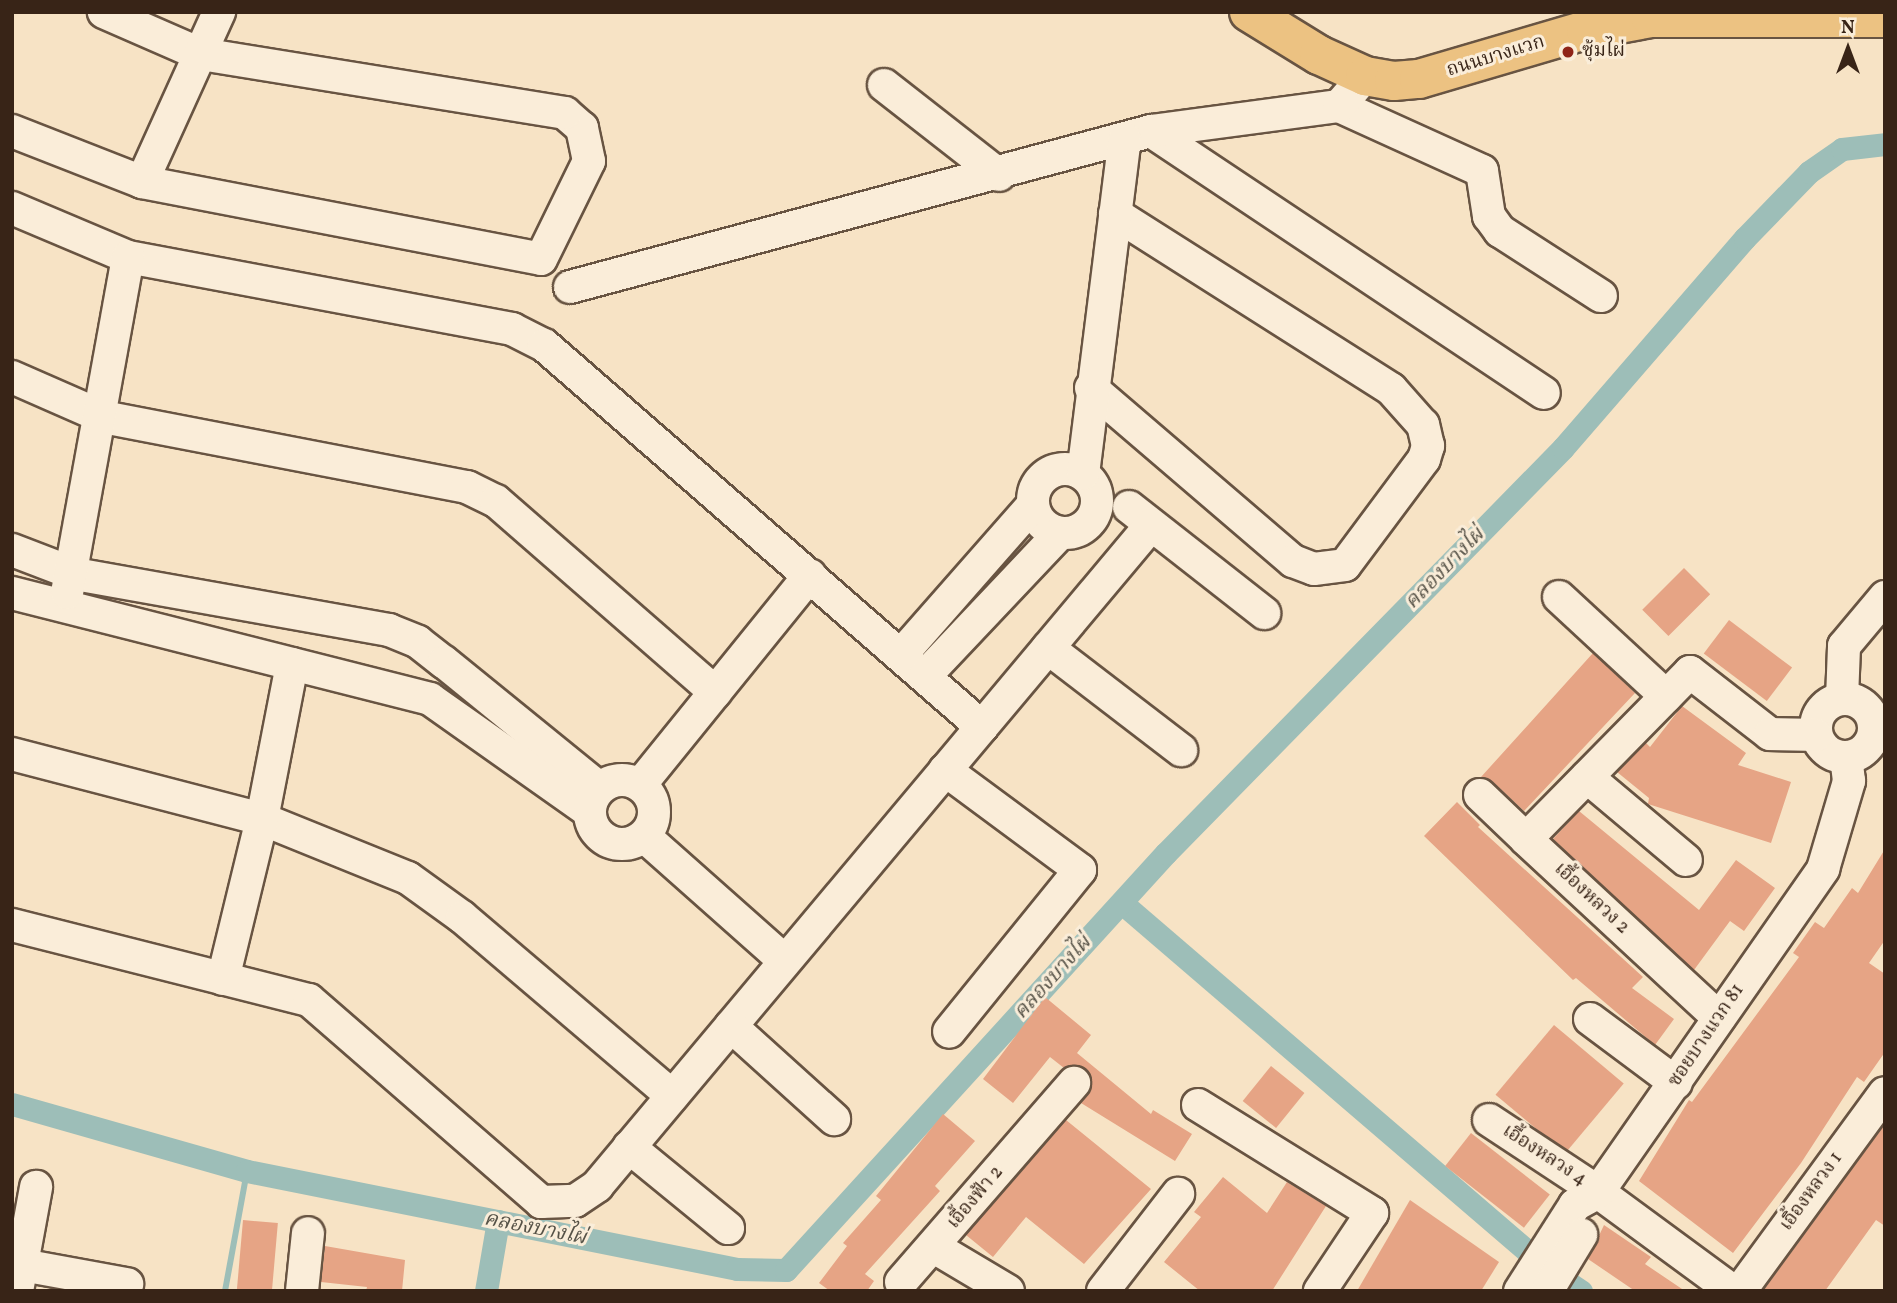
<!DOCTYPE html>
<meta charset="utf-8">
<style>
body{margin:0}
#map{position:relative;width:1897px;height:1303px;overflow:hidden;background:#f7e3c5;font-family:Vollkorn,"Noto Serif Thai",serif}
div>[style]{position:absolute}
.stream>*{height:6px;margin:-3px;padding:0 3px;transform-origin:3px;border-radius:3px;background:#9dbeb8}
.canal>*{height:23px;margin:-11.5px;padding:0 11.5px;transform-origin:11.5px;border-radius:11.5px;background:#9dbeb8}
.building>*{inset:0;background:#e6a485;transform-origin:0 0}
.roads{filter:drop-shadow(2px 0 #685442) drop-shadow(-2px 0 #685442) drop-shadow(0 2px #685442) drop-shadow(0 -2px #685442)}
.minor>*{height:32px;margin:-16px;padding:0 16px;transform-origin:16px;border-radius:16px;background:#faedd9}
.minor>.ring{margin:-16px;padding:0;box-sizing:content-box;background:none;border:32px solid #faedd9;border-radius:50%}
.major>*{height:38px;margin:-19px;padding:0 19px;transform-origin:19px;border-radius:19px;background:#ecc282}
.dots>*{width:19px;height:19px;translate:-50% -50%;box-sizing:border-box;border:4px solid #faedd9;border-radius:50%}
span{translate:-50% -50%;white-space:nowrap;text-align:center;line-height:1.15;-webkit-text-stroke:6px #faedd9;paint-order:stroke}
.poi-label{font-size:19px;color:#382417}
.left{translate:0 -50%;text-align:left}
.street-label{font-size:19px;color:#382417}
.water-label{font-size:21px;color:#565247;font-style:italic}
.frame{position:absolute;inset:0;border:14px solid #382417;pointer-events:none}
.north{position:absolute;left:1813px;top:14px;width:70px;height:70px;-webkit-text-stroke:5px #faedd9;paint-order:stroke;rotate:0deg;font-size:19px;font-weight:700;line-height:28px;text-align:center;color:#382417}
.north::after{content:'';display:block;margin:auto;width:24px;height:32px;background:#382417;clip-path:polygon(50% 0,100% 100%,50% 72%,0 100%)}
</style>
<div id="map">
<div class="stream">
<i style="left:225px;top:1291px;width:122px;rotate:-79.6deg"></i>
</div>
<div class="canal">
<i style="left:1122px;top:903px;width:562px;rotate:40.67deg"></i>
<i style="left:1548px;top:1269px;width:40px;rotate:34deg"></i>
<i style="left:12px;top:1104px;width:244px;rotate:15.9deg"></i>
<i style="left:247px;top:1171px;width:500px;rotate:11.3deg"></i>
<i style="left:737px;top:1269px;width:49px;rotate:1.2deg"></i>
<i style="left:786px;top:1270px;width:564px;rotate:-47.66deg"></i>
<i style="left:1166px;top:853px;width:567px;rotate:-45.57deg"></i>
<i style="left:1563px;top:448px;width:278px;rotate:-49.1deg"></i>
<i style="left:1745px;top:238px;width:92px;rotate:-45.9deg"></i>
<i style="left:1809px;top:172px;width:40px;rotate:-34.9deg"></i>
<i style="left:1842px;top:149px;width:43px;rotate:-6.6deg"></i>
<i style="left:486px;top:1291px;width:71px;rotate:-80.3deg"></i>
</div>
<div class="building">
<i style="left:1684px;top:568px;width:37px;height:59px;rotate:45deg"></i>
<i style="left:1729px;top:620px;width:79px;height:42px;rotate:37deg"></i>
<i style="clip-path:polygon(1593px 653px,1635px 693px,1524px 811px,1493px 782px,1481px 777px)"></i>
<i style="clip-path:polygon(1682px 706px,1746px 753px,1738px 765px,1791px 782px,1771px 843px,1648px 804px,1649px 798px,1617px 772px,1646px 743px,1650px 747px)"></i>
<i style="clip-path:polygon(1457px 802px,1480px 825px,1478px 827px,1643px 977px,1632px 988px,1674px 1019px,1655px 1045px,1576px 978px,1573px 980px,1424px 836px)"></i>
<i style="clip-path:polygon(1579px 811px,1699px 910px,1736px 860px,1775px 888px,1744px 931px,1730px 921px,1694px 970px,1553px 839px)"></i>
<i style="clip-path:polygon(1885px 849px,1885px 940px,1869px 963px,1885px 974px,1885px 1052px,1864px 1082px,1857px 1077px,1801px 1163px,1733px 1253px,1639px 1181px,1689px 1100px,1692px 1102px,1799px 957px,1793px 953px,1815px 922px,1824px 928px,1852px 888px,1858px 893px)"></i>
<i style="clip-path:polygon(1045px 997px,1091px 1035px,1077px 1053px,1151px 1114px,1153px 1110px,1192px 1134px,1175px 1161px,1081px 1103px,1092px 1087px,1092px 1078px,1078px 1065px,1064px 1068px,1050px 1057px,1013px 1103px,983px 1079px)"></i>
<i style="left:1554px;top:1025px;width:91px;height:91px;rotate:40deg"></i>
<i style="left:1271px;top:1066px;width:43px;height:45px;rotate:39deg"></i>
<i style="clip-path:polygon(943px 1114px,975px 1141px,935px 1186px,940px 1191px,865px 1274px,874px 1281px,867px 1291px,830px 1291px,819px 1283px,847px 1246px,843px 1243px,881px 1200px,876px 1196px)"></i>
<i style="clip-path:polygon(1066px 1120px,1151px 1189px,1084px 1264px,1026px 1217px,993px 1257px,966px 1235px)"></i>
<i style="clip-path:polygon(1885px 1124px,1885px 1226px,1876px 1220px,1825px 1291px,1763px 1291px)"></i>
<i style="left:1471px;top:1133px;width:100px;height:42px;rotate:38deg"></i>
<i style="clip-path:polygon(1223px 1177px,1267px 1213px,1287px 1182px,1326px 1206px,1272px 1291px,1200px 1291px,1164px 1262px,1201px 1217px,1194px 1212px)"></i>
<i style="clip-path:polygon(1410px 1200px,1499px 1262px,1481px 1291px,1357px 1291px)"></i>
<i style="left:243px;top:1220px;width:35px;height:71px;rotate:5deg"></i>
<i style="clip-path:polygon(1604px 1225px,1651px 1257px,1645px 1264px,1685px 1291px,1635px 1291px,1588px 1259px)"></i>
<i style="clip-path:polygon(325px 1246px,405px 1260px,402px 1291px,366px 1291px,367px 1287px,321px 1282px)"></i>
</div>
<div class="roads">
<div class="minor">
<i style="left:884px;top:85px;width:146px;rotate:38deg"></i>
<i style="left:1339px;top:106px;width:157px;rotate:24.4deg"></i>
<i style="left:1482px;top:171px;width:46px;rotate:81.2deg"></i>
<i style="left:1489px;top:216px;width:19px;rotate:54deg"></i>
<i style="left:1500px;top:231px;width:120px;rotate:32.8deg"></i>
<i style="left:12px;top:131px;width:140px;rotate:21.4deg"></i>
<i style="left:142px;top:182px;width:406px;rotate:10.9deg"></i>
<i style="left:541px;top:259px;width:109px;rotate:-63.9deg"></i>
<i style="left:589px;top:161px;width:34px;rotate:-102deg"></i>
<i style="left:582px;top:128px;width:23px;rotate:-139deg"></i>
<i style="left:565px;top:113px;width:370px;rotate:-170.8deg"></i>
<i style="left:200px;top:54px;width:105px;rotate:-156.4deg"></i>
<i style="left:1151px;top:131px;width:472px;rotate:33.7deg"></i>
<i style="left:142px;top:182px;width:187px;rotate:-65.6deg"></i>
<i style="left:12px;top:208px;width:126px;rotate:22.9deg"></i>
<i style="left:128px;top:257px;width:391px;rotate:10.6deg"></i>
<i style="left:512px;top:329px;width:36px;rotate:27deg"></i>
<i style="left:544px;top:345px;width:581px;rotate:41.09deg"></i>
<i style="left:570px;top:287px;width:602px;rotate:-15.03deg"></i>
<i style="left:1151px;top:131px;width:190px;rotate:-7.6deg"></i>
<i style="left:1339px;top:106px;width:40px;rotate:-49deg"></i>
<i style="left:12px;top:377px;width:99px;rotate:23.7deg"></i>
<i style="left:103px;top:417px;width:371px;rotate:10.9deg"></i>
<i style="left:467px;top:487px;width:32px;rotate:26deg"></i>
<i style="left:496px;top:501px;width:291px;rotate:41.1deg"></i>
<i style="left:1091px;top:388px;width:266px;rotate:40.6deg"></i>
<i style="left:1293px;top:561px;width:22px;rotate:21deg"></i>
<i style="left:1314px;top:569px;width:31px;rotate:-7deg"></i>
<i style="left:1345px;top:565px;width:132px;rotate:-53.3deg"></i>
<i style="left:1424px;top:459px;width:14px;rotate:-73deg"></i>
<i style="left:1428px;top:446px;width:22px;rotate:-103deg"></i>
<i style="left:1423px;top:425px;width:48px;rotate:-131.6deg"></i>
<i style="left:1391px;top:389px;width:327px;rotate:-147.6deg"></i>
<i class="ring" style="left:1033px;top:469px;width:32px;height:32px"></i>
<i style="left:1083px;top:474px;width:338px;rotate:-82.9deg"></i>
<i style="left:1129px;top:507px;width:172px;rotate:38.1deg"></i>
<i style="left:12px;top:550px;width:67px;rotate:20.9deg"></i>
<i style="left:75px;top:574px;width:319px;rotate:10.1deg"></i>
<i style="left:389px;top:630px;width:31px;rotate:22deg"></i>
<i style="left:418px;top:642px;width:33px;rotate:38deg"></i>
<i style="left:444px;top:662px;width:200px;rotate:39.1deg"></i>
<i style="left:12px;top:593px;width:431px;rotate:14.2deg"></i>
<i style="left:430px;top:699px;width:194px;rotate:35.2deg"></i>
<i style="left:67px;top:593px;width:341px;rotate:-79.7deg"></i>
<i style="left:1559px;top:597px;width:146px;rotate:42.8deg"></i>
<i style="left:1048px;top:648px;width:168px;rotate:37.5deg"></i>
<i style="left:901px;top:655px;width:200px;rotate:-48.7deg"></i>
<i style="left:925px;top:676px;width:197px;rotate:-46.6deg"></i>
<i class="ring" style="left:1816px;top:699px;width:26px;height:26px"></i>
<i style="left:1842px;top:699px;width:53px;rotate:-87.8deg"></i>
<i style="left:1844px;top:646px;width:64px;rotate:-50.1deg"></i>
<i style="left:12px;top:754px;width:258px;rotate:14.6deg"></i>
<i style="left:262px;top:819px;width:157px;rotate:22deg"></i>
<i style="left:408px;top:878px;width:67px;rotate:35.8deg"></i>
<i style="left:462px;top:917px;width:276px;rotate:40.4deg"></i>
<i style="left:945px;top:770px;width:168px;rotate:36.5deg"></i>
<i style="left:1080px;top:870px;width:208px;rotate:129deg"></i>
<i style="left:1587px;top:777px;width:129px;rotate:40deg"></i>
<i class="ring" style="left:590px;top:780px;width:32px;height:32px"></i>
<i style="left:640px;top:785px;width:270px;rotate:-51deg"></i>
<i style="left:1480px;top:795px;width:64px;rotate:43.7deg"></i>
<i style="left:644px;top:836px;width:188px;rotate:41.6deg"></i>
<i style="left:12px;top:925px;width:306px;rotate:14.2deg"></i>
<i style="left:309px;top:1000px;width:308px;rotate:41deg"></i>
<i style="left:541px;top:1202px;width:34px;rotate:-2deg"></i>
<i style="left:575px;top:1201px;width:27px;rotate:-34deg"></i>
<i style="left:597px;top:1186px;width:862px;rotate:-50.03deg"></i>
<i style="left:223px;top:979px;width:165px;rotate:-76.3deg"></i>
<i style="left:262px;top:819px;width:158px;rotate:-79deg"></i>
<i style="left:1719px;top:1018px;width:263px;rotate:-137.2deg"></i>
<i style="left:1526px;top:839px;width:234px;rotate:-45.5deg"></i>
<i style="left:1690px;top:672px;width:101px;rotate:37.8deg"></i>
<i style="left:1770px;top:734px;width:46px;rotate:1.2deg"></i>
<i style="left:1590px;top:1019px;width:107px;rotate:36.7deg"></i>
<i style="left:731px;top:1026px;width:139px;rotate:42.1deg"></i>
<i style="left:1198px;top:1105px;width:205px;rotate:31.8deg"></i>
<i style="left:1372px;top:1213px;width:94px;rotate:123.7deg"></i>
<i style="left:1489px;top:1120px;width:131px;rotate:33.4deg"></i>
<i style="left:1598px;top:1192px;width:167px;rotate:36.3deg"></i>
<i style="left:629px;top:1147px;width:128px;rotate:39.3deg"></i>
<i style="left:934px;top:1247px;width:86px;rotate:30.7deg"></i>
<i style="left:22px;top:1265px;width:107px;rotate:10.3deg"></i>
<i style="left:901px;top:1282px;width:264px;rotate:-49deg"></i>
<i style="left:17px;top:1291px;width:106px;rotate:-79.6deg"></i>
<i style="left:302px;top:1291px;width:58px;rotate:-84.1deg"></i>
<i style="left:1103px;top:1291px;width:123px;rotate:-52.3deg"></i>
<i style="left:1520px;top:1291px;width:102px;rotate:-57.4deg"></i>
<i style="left:1575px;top:1205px;width:26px;rotate:-29deg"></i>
<i style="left:1598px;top:1192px;width:394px;rotate:-55.1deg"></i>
<i style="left:1823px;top:869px;width:92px;rotate:-73.5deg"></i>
<i style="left:1849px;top:781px;width:24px;rotate:-97deg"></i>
<i style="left:1547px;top:1291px;width:66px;rotate:-58.7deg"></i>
<i style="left:1740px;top:1291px;width:245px;rotate:-53.8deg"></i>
</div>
<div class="major">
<i style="left:1249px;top:12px;width:82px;rotate:31.6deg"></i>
<i style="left:1319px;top:55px;width:51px;rotate:24.5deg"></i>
<i style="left:1365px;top:76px;width:29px;rotate:10deg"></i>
<i style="left:1394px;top:81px;width:25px;rotate:-5deg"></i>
<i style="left:1419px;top:79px;width:174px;rotate:-16.4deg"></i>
<i style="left:1586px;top:30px;width:66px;rotate:-10.5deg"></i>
<i style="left:1651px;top:18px;width:234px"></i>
</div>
</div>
<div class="dots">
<i style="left:1568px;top:52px;background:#8f2418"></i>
</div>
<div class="poi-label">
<span class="left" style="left:1582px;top:52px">ซุ้มไผ่</span>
</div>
<div class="street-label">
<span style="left:1496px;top:57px;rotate:-17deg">ถนนบางแวก</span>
<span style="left:1591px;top:899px;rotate:43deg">เอื้องหลวง 2</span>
<span style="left:1707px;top:1036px;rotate:-56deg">ซอยบางแวก 81</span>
<span style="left:1544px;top:1156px;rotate:33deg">เอื้องหลวง 4</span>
<span style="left:1812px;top:1192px;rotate:-54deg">เอิ้องหลวง 1</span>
<span style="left:976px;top:1198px;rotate:-50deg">เอื้องฟ้า 2</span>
</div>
<div class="water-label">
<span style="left:1445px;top:569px;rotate:-46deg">คลองบางไผ่</span>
<span style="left:1053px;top:978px;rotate:-48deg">คลองบางไผ่</span>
<span style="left:535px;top:1229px;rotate:11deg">คลองบางไผ่</span>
</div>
<div class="frame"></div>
<div class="north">N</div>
</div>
